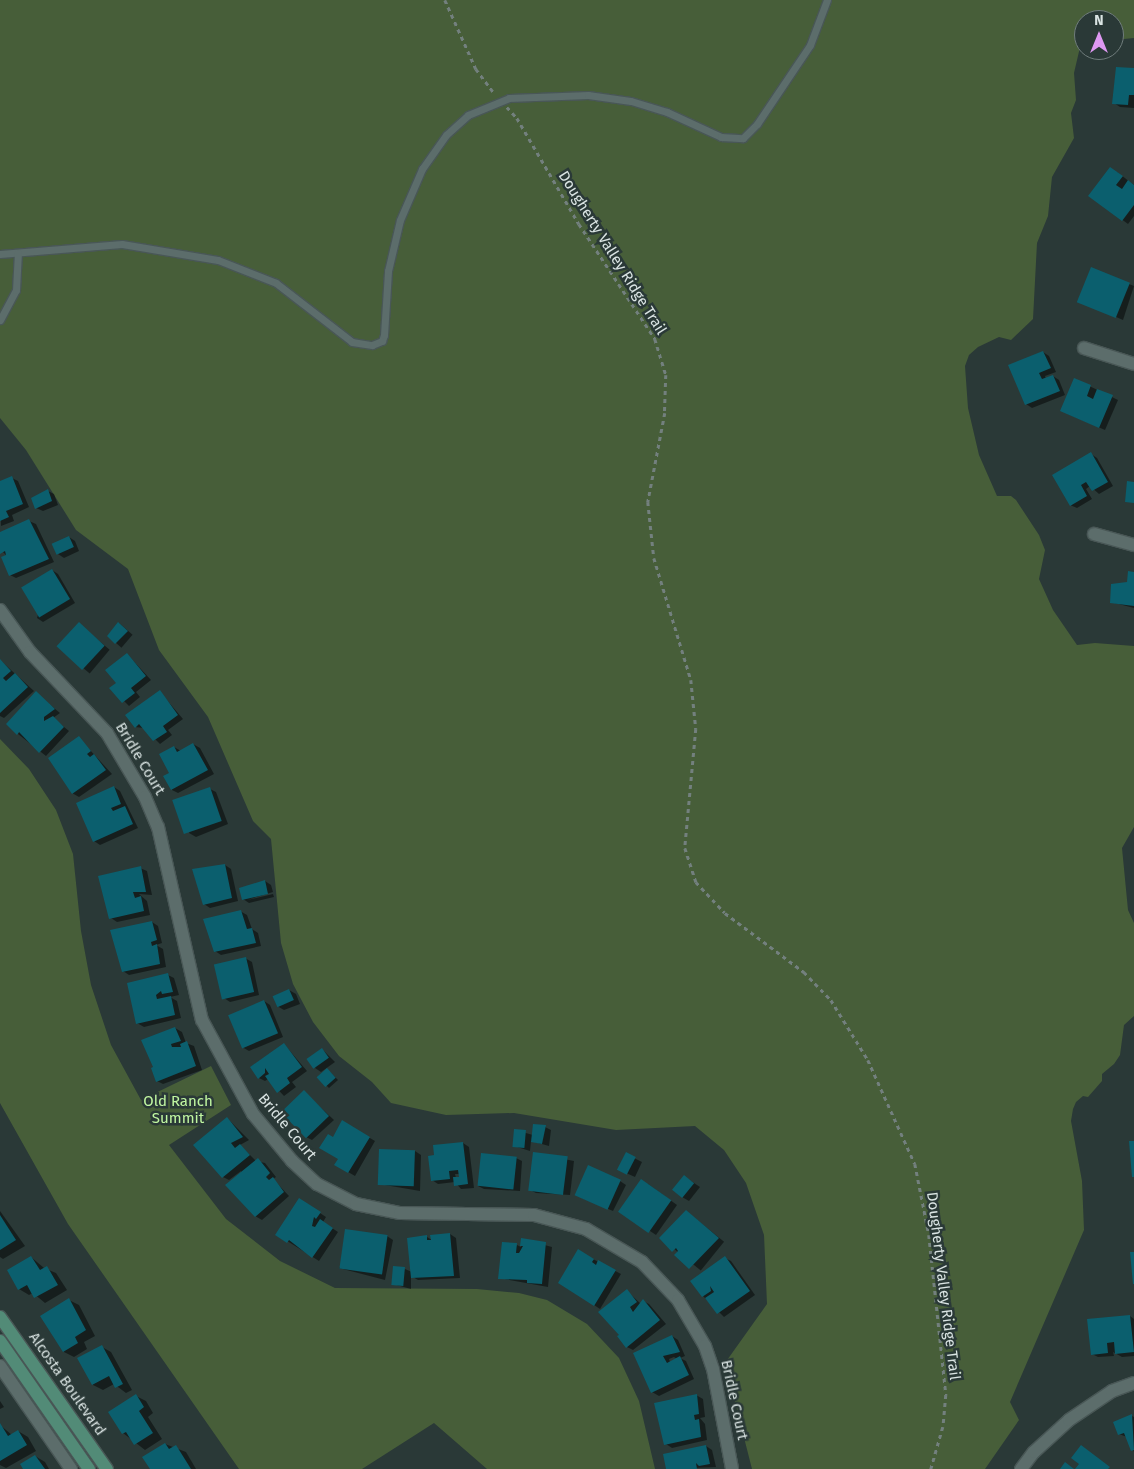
<!DOCTYPE html>
<style>
body{margin:0}
#map{position:relative;width:1134px;height:1469px;overflow:hidden;background:#2a3937;font-family:"Fira Sans",sans-serif}
div>[style]{position:absolute}
.green>*{inset:0;background:#475e39}
.shadow>*{inset:0;background:#0007;transform-origin:0 0}
.building>*{inset:0;background:#0b5f6e;transform-origin:0 0}
.path>*{height:2.5px;margin-top:-1.25px;transform-origin:0;background:repeating-linear-gradient(90deg,#73807e 0 4px,transparent 0 8px)}
.roads{filter:drop-shadow(1px 0 #495756) drop-shadow(-1px 0 #495756) drop-shadow(0 1px #495756) drop-shadow(0 -1px #495756)}
.lane>*{height:7px;margin:-3.5px;padding:0 3.5px;transform-origin:3.5px;border-radius:3.5px;background:#5c6d6b}
.street>*{height:12px;margin:-6px;padding:0 6px;transform-origin:6px;border-radius:6px;background:#5c6d6b}
.secondary>*{height:12px;margin:-6px;padding:0 6px;transform-origin:6px;border-radius:6px;background:#528b77}
span{translate:-50% -50%;white-space:nowrap;text-align:center;line-height:1.15;-webkit-text-stroke:5px #2a3937;paint-order:stroke}
.street-label{font-size:15px;color:#dae4e3}
.park-label{font-size:15px;color:#c0f6a1}
.north{position:absolute;left:1074px;top:10px;width:50px;height:50px;box-sizing:border-box;background:#2a3937;border:1px solid #707d7c;border-radius:50%;rotate:0deg;font-size:14px;font-weight:700;line-height:20px;text-align:center;color:#dae4e3}
.north::after{content:'';display:block;margin:auto;width:18px;height:22px;background:#de98f2;clip-path:polygon(50% 0,100% 100%,50% 72%,0 100%)}
</style>
<div id="map">
<div class="green">
<i style="clip-path:polygon(0 0,1134px 0,1134px 38px,1114px 40px,1114px 20px,1084px 20px,1084px 43px,1081px 43px,1074px 73px,1076px 100px,1071px 113px,1074px 138px,1052px 177px,1048px 216px,1037px 243px,1033px 319px,1011px 340px,999px 337px,978px 347px,969px 355px,965px 366px,968px 408px,979px 455px,997px 496px,1011px 496px,1016px 500px,1039px 535px,1045px 550px,1039px 579px,1053px 610px,1077px 645px,1095px 643px,1134px 646px,1134px 827px,1122px 848px,1128px 910px,1134px 923px,1134px 1016px,1124px 1025px,1120px 1055px,1114px 1064px,1102px 1074px,1102px 1081px,1088px 1097px,1083px 1096px,1076px 1102px,1073px 1109px,1071px 1121px,1082px 1181px,1084px 1230px,1010px 1402px,1019px 1420px,985px 1469px,752px 1469px,725px 1363px,767px 1304px,764px 1235px,746px 1183px,724px 1150px,695px 1126px,616px 1130px,514px 1113px,446px 1115px,391px 1103px,372px 1082px,339px 1056px,313px 1022px,293px 984px,281px 943px,271px 839px,253px 821px,208px 717px,159px 650px,128px 569px,76px 530px,26px 450px,0 418px)"></i>
<i style="clip-path:polygon(0 739px,29px 769px,56px 810px,73px 854px,81px 931px,91px 985px,111px 1045px,141px 1100px,211px 1066px,231px 1105px,169px 1145px,226px 1219px,280px 1261px,335px 1288px,477px 1289px,519px 1293px,547px 1300px,587px 1324px,619px 1358px,639px 1401px,655px 1469px,487px 1469px,434px 1423px,362px 1469px,239px 1469px,68px 1224px,0 1103px)"></i>
</div>
<div class="shadow">
<i style="clip-path:polygon(1134px 70px,1134px 108px,1120px 107px,1114px 103px)"></i>
<i style="clip-path:polygon(1117px 172px,1134px 185px,1134px 216px,1128px 224px,1090px 196px)"></i>
<i style="clip-path:polygon(1091px 269px,1134px 286px,1123px 320px,1084px 303px)"></i>
<i style="clip-path:polygon(1043px 352px,1049px 356px,1056px 372px,1045px 376px,1046px 379px,1053px 376px,1059px 380px,1065px 395px,1032px 408px,1026px 404px)"></i>
<i style="clip-path:polygon(1075px 379px,1118px 400px,1105px 430px,1068px 414px)"></i>
<i style="clip-path:polygon(1091px 454px,1097px 458px,1113px 486px,1099px 494px,1090px 486px,1086px 489px,1092px 499px,1077px 508px,1070px 505px)"></i>
<i style="clip-path:polygon(12px 478px,18px 481px,29px 507px,12px 515px,14px 521px,1px 526px,0 483px)"></i>
<i style="clip-path:polygon(48px 491px,54px 494px,58px 505px,43px 511px,36px 508px)"></i>
<i style="clip-path:polygon(29px 521px,36px 524px,54px 562px,16px 578px,10px 575px,7px 556px,0 549px,0 534px)"></i>
<i style="clip-path:polygon(69px 537px,75px 541px,79px 551px,64px 558px,58px 554px)"></i>
<i style="clip-path:polygon(52px 570px,58px 574px,75px 603px,43px 622px,37px 618px)"></i>
<i style="clip-path:polygon(1134px 573px,1134px 608px,1111px 602px,1128px 583px)"></i>
<i style="left:119px;top:623px;width:18px;height:17px;rotate:41deg"></i>
<i style="left:79px;top:624px;width:40px;height:31px;rotate:40deg"></i>
<i style="clip-path:polygon(127px 654px,151px 680px,136px 692px,140px 697px,129px 706px,111px 688px,118px 683px)"></i>
<i style="clip-path:polygon(0 660px,34px 691px,4px 718px,0 716px)"></i>
<i style="clip-path:polygon(160px 692px,183px 719px,168px 730px,172px 735px,160px 744px,144px 728px,135px 727px)"></i>
<i style="clip-path:polygon(36px 693px,60px 713px,53px 718px,69px 731px,46px 756px,18px 734px)"></i>
<i style="clip-path:polygon(79px 738px,112px 774px,79px 797px,72px 793px)"></i>
<i style="clip-path:polygon(193px 744px,200px 748px,214px 774px,178px 793px,172px 790px,174px 747px,181px 751px)"></i>
<i style="clip-path:polygon(114px 787px,120px 791px,138px 828px,100px 845px,94px 841px)"></i>
<i style="clip-path:polygon(210px 789px,216px 792px,228px 824px,196px 837px,189px 833px)"></i>
<i style="clip-path:polygon(225px 865px,231px 869px,238px 901px,210px 908px,204px 904px)"></i>
<i style="clip-path:polygon(140px 868px,147px 871px,152px 895px,139px 894px,147px 901px,150px 915px,117px 922px,111px 918px)"></i>
<i style="clip-path:polygon(265px 881px,271px 885px,273px 892px,247px 900px,273px 894px,274px 897px,249px 903px,243px 899px)"></i>
<i style="clip-path:polygon(240px 911px,247px 915px,252px 929px,258px 933px,261px 946px,221px 955px,215px 951px)"></i>
<i style="clip-path:polygon(152px 922px,158px 926px,162px 943px,156px 945px,163px 949px,166px 967px,129px 975px,123px 971px)"></i>
<i style="clip-path:polygon(245px 958px,252px 962px,259px 995px,230px 1002px,224px 998px)"></i>
<i style="clip-path:polygon(168px 975px,174px 978px,179px 995px,170px 997px,177px 1001px,181px 1018px,144px 1027px,137px 1023px)"></i>
<i style="clip-path:polygon(289px 990px,296px 994px,300px 1004px,284px 1010px,277px 1006px)"></i>
<i style="clip-path:polygon(264px 1001px,270px 1005px,283px 1037px,249px 1051px,242px 1047px)"></i>
<i style="clip-path:polygon(175px 1028px,182px 1032px,186px 1043px,194px 1046px,202px 1070px,163px 1084px,157px 1081px)"></i>
<i style="clip-path:polygon(284px 1044px,307px 1071px,292px 1082px,296px 1087px,284px 1096px,268px 1079px,265px 1081px,259px 1078px,251px 1067px)"></i>
<i style="clip-path:polygon(322px 1049px,335px 1062px,321px 1072px,315px 1068px)"></i>
<i style="clip-path:polygon(330px 1072px,338px 1080px,329px 1088px,319px 1078px)"></i>
<i style="clip-path:polygon(304px 1092px,334px 1120px,312px 1140px,306px 1137px)"></i>
<i style="clip-path:polygon(227px 1118px,249px 1140px,240px 1145px,256px 1161px,265px 1163px,276px 1177px,273px 1179px,289px 1196px,262px 1220px,255px 1216px,241px 1171px,229px 1180px,223px 1177px)"></i>
<i style="clip-path:polygon(343px 1122px,375px 1141px,355px 1176px,336px 1165px,340px 1158px)"></i>
<i style="clip-path:polygon(545px 1127px,551px 1130px,549px 1146px,531px 1141px,530px 1151px,514px 1146px,515px 1130px,533px 1135px)"></i>
<i style="clip-path:polygon(evenodd,463px 1143px,469px 1147px,474px 1188px,461px 1189px,455px 1182px,438px 1184px,432px 1180px,436px 1156px,463px 1143px,455px 1174px,460px 1174px,460px 1178px,456px 1178px,455px 1174px)"></i>
<i style="clip-path:polygon(415px 1151px,421px 1155px,420px 1191px,379px 1184px)"></i>
<i style="clip-path:polygon(534px 1153px,574px 1161px,570px 1195px,536px 1193px,530px 1190px)"></i>
<i style="clip-path:polygon(626px 1154px,642px 1162px,635px 1177px,626px 1173px)"></i>
<i style="clip-path:polygon(516px 1158px,522px 1161px,520px 1191px,484px 1189px,478px 1186px)"></i>
<i style="clip-path:polygon(685px 1177px,700px 1187px,689px 1201px,682px 1197px)"></i>
<i style="clip-path:polygon(620px 1181px,626px 1185px,613px 1211px,582px 1198px)"></i>
<i style="clip-path:polygon(648px 1184px,677px 1205px,656px 1235px,650px 1231px)"></i>
<i style="clip-path:polygon(305px 1203px,326px 1217px,323px 1222px,338px 1232px,319px 1261px,276px 1234px)"></i>
<i style="clip-path:polygon(0 1211px,25px 1246px,3px 1259px,0 1257px)"></i>
<i style="left:686px;top:1211px;width:49px;height:37px;rotate:39deg"></i>
<i style="clip-path:polygon(450px 1234px,456px 1238px,460px 1278px,418px 1280px,411px 1276px,411px 1289px,393px 1284px,405px 1269px,412px 1272px,427px 1237px,432px 1240px,432px 1236px)"></i>
<i style="clip-path:polygon(387px 1236px,393px 1240px,385px 1280px,339px 1268px)"></i>
<i style="clip-path:polygon(522px 1239px,552px 1247px,548px 1287px,499px 1278px,517px 1245px,521px 1247px)"></i>
<i style="clip-path:polygon(578px 1251px,621px 1274px,600px 1309px,594px 1305px)"></i>
<i style="clip-path:polygon(31px 1257px,44px 1268px,56px 1273px,67px 1290px,45px 1303px,33px 1293px,29px 1295px,19px 1289px,8px 1271px)"></i>
<i style="clip-path:polygon(725px 1258px,731px 1261px,755px 1295px,724px 1317px,703px 1296px)"></i>
<i style="clip-path:polygon(627px 1291px,641px 1304px,643px 1301px,649px 1304px,666px 1324px,633px 1350px,627px 1347px,621px 1335px)"></i>
<i style="clip-path:polygon(69px 1300px,79px 1305px,95px 1336px,84px 1342px,87px 1349px,74px 1357px,64px 1352px,42px 1316px)"></i>
<i style="clip-path:polygon(1130px 1316px,1134px 1319px,1134px 1356px,1122px 1357px,1113px 1352px,1114px 1356px,1098px 1357px,1092px 1354px,1089px 1321px)"></i>
<i style="clip-path:polygon(evenodd,672px 1336px,678px 1340px,685px 1356px,680px 1358px,686px 1361px,694px 1379px,659px 1396px,652px 1392px,634px 1354px,672px 1336px,674px 1357px,677px 1359px,670px 1362px,669px 1359px,674px 1357px)"></i>
<i style="clip-path:polygon(102px 1347px,111px 1352px,132px 1390px,126px 1393px,114px 1384px,103px 1390px,93px 1385px,79px 1359px)"></i>
<i style="clip-path:polygon(696px 1395px,703px 1399px,705px 1417px,700px 1418px,705px 1424px,707px 1440px,672px 1448px,666px 1444px)"></i>
<i style="clip-path:polygon(136px 1396px,146px 1401px,153px 1413px,148px 1417px,162px 1439px,145px 1450px,123px 1433px)"></i>
<i style="clip-path:polygon(0 1401px,4px 1407px,0 1409px)"></i>
<i style="clip-path:polygon(1132px 1416px,1134px 1417px,1134px 1452px,1127px 1437px,1119px 1434px)"></i>
<i style="clip-path:polygon(0 1425px,12px 1435px,18px 1431px,28px 1437px,36px 1451px,6px 1468px,0 1465px)"></i>
<i style="clip-path:polygon(165px 1444px,186px 1452px,196px 1469px,151px 1469px)"></i>
<i style="clip-path:polygon(706px 1446px,712px 1450px,716px 1467px,668px 1469px)"></i>
<i style="clip-path:polygon(35px 1456px,45px 1462px,49px 1469px,23px 1469px)"></i>
</div>
<div class="building">
<i style="clip-path:polygon(1116px 67px,1134px 68px,1134px 95px,1129px 95px,1128px 105px,1112px 104px)"></i>
<i style="clip-path:polygon(1110px 167px,1123px 176px,1116px 185px,1122px 189px,1128px 180px,1134px 185px,1134px 205px,1122px 221px,1088px 196px)"></i>
<i style="left:1091px;top:267px;width:42px;height:38px;rotate:22deg"></i>
<i style="clip-path:polygon(1043px 351px,1051px 368px,1039px 373px,1042px 379px,1053px 375px,1060px 391px,1025px 405px,1008px 365px)"></i>
<i style="clip-path:polygon(1074px 378px,1091px 385px,1087px 396px,1093px 399px,1097px 389px,1113px 395px,1099px 428px,1060px 411px)"></i>
<i style="clip-path:polygon(1091px 452px,1108px 482px,1092px 491px,1086px 482px,1081px 485px,1087px 496px,1070px 506px,1052px 475px)"></i>
<i style="clip-path:polygon(12px 476px,23px 504px,6px 511px,9px 517px,0 521px,0 481px)"></i>
<i style="clip-path:polygon(1127px 481px,1134px 482px,1134px 503px,1125px 502px)"></i>
<i style="clip-path:polygon(48px 489px,52px 501px,35px 509px,31px 498px)"></i>
<i style="clip-path:polygon(29px 519px,49px 559px,9px 576px,1px 557px,6px 555px,5px 551px,0 554px,0 532px)"></i>
<i style="left:69px;top:536px;width:12px;height:19px;rotate:66deg"></i>
<i style="left:52px;top:569px;width:35px;height:36px;rotate:59deg"></i>
<i style="clip-path:polygon(1128px 571px,1134px 572px,1134px 606px,1110px 603px,1111px 584px,1127px 582px)"></i>
<i style="left:79px;top:622px;width:35px;height:33px;rotate:43deg"></i>
<i style="clip-path:polygon(118px 622px,128px 631px,115px 644px,107px 636px)"></i>
<i style="clip-path:polygon(127px 653px,146px 676px,131px 688px,135px 693px,122px 703px,109px 688px,116px 683px,105px 670px)"></i>
<i style="clip-path:polygon(0 659px,11px 671px,3px 678px,6px 681px,15px 673px,28px 687px,0 713px)"></i>
<i style="clip-path:polygon(160px 690px,178px 715px,163px 726px,167px 732px,153px 741px,139px 724px,135px 728px,125px 715px)"></i>
<i style="clip-path:polygon(36px 691px,55px 709px,44px 717px,44px 721px,53px 716px,64px 727px,39px 753px,19px 732px,17px 735px,6px 724px)"></i>
<i style="clip-path:polygon(79px 736px,91px 751px,87px 754px,90px 757px,94px 754px,106px 770px,72px 794px,48px 758px)"></i>
<i style="clip-path:polygon(193px 743px,208px 770px,171px 790px,163px 776px,169px 773px,159px 754px,174px 746px,177px 752px)"></i>
<i style="clip-path:polygon(114px 786px,121px 804px,111px 808px,113px 811px,125px 806px,133px 824px,93px 842px,76px 803px)"></i>
<i style="left:210px;top:787px;width:36px;height:40px;rotate:71deg"></i>
<i style="clip-path:polygon(225px 864px,232px 898px,203px 905px,192px 869px)"></i>
<i style="clip-path:polygon(141px 866px,146px 892px,133px 892px,135px 898px,141px 896px,144px 911px,109px 919px,98px 876px)"></i>
<i style="clip-path:polygon(265px 880px,268px 894px,242px 900px,239px 888px)"></i>
<i style="clip-path:polygon(241px 910px,247px 929px,252px 928px,256px 943px,214px 952px,203px 919px)"></i>
<i style="clip-path:polygon(152px 921px,157px 940px,151px 942px,152px 946px,157px 944px,160px 964px,122px 972px,110px 930px)"></i>
<i style="left:246px;top:957px;width:36px;height:33px;rotate:77deg"></i>
<i style="clip-path:polygon(168px 973px,173px 992px,162px 994px,161px 991px,156px 995px,157px 999px,171px 996px,175px 1015px,136px 1024px,127px 983px)"></i>
<i style="left:289px;top:989px;width:12px;height:18px;rotate:66deg"></i>
<i style="left:264px;top:1000px;width:36px;height:39px;rotate:67deg"></i>
<i style="clip-path:polygon(175px 1027px,181px 1041px,171px 1044px,172px 1047px,181px 1047px,180px 1044px,187px 1041px,196px 1066px,156px 1082px,151px 1068px,153px 1067px,141px 1040px)"></i>
<i style="clip-path:polygon(284px 1043px,302px 1067px,287px 1078px,290px 1083px,277px 1093px,265px 1076px,269px 1074px,265px 1068px,265px 1073px,258px 1079px,250px 1067px)"></i>
<i style="left:322px;top:1048px;width:12px;height:19px;rotate:55deg"></i>
<i style="left:327px;top:1068px;width:13px;height:14px;rotate:48deg"></i>
<i style="left:304px;top:1090px;width:36px;height:32px;rotate:46deg"></i>
<i style="clip-path:polygon(227px 1117px,243px 1137px,231px 1143px,235px 1148px,240px 1144px,250px 1155px,222px 1178px,193px 1145px)"></i>
<i style="clip-path:polygon(342px 1120px,370px 1137px,348px 1173px,334px 1165px,338px 1159px,319px 1148px,328px 1134px,333px 1137px)"></i>
<i style="clip-path:polygon(533px 1124px,546px 1125px,542px 1144px,531px 1142px)"></i>
<i style="left:514px;top:1129px;width:12px;height:18px;rotate:5deg"></i>
<i style="clip-path:polygon(1129px 1141px,1134px 1141px,1134px 1177px,1132px 1177px)"></i>
<i style="clip-path:polygon(463px 1142px,468px 1184px,454px 1186px,453px 1177px,459px 1177px,458px 1170px,449px 1171px,450px 1179px,431px 1181px,428px 1156px,434px 1155px,433px 1145px)"></i>
<i style="left:379px;top:1149px;width:36px;height:36px;rotate:2deg"></i>
<i style="left:533px;top:1152px;width:35px;height:39px;rotate:7deg"></i>
<i style="left:626px;top:1152px;width:11px;height:20px;rotate:27deg"></i>
<i style="left:481px;top:1153px;width:36px;height:33px;rotate:6deg"></i>
<i style="clip-path:polygon(258px 1158px,270px 1173px,266px 1177px,269px 1180px,273px 1177px,284px 1192px,255px 1217px,225px 1185px)"></i>
<i style="left:588px;top:1165px;width:36px;height:33px;rotate:24deg"></i>
<i style="left:684px;top:1175px;width:13px;height:19px;rotate:39deg"></i>
<i style="left:641px;top:1179px;width:37px;height:40px;rotate:35deg"></i>
<i style="clip-path:polygon(299px 1198px,321px 1212px,316px 1219px,314px 1217px,312px 1226px,315px 1227px,320px 1219px,333px 1228px,312px 1258px,289px 1240px,287px 1243px,275px 1235px)"></i>
<i style="clip-path:polygon(686px 1210px,719px 1238px,689px 1269px,674px 1255px,678px 1251px,676px 1248px,672px 1252px,659px 1238px)"></i>
<i style="clip-path:polygon(0 1215px,16px 1240px,0 1250px)"></i>
<i style="left:345px;top:1229px;width:43px;height:40px;rotate:8deg"></i>
<i style="clip-path:polygon(450px 1233px,454px 1276px,411px 1278px,407px 1238px,427px 1235px,427px 1240px,431px 1240px,430px 1235px)"></i>
<i style="clip-path:polygon(521px 1238px,546px 1242px,542px 1284px,527px 1283px,527px 1280px,498px 1279px,502px 1242px,517px 1243px,516px 1253px,519px 1253px,523px 1246px,520px 1246px)"></i>
<i style="clip-path:polygon(578px 1249px,594px 1259px,592px 1262px,596px 1265px,598px 1260px,616px 1270px,594px 1306px,558px 1283px)"></i>
<i style="clip-path:polygon(1130px 1252px,1134px 1252px,1134px 1284px,1133px 1284px)"></i>
<i style="clip-path:polygon(31px 1256px,40px 1270px,47px 1266px,58px 1285px,34px 1298px,27px 1285px,18px 1290px,7px 1270px)"></i>
<i style="clip-path:polygon(725px 1256px,750px 1291px,717px 1314px,705px 1298px,714px 1292px,710px 1286px,711px 1291px,702px 1297px,690px 1281px)"></i>
<i style="left:393px;top:1266px;width:12px;height:19px;rotate:5deg"></i>
<i style="clip-path:polygon(627px 1289px,637px 1302px,630px 1307px,633px 1312px,643px 1299px,660px 1320px,626px 1348px,617px 1336px,619px 1335px,598px 1312px)"></i>
<i style="clip-path:polygon(69px 1298px,86px 1330px,75px 1337px,78px 1343px,63px 1352px,40px 1316px)"></i>
<i style="clip-path:polygon(1130px 1315px,1134px 1352px,1115px 1354px,1114px 1342px,1107px 1343px,1108px 1353px,1091px 1355px,1087px 1319px)"></i>
<i style="clip-path:polygon(672px 1335px,680px 1352px,663px 1356px,667px 1363px,680px 1356px,689px 1375px,651px 1393px,633px 1353px)"></i>
<i style="clip-path:polygon(102px 1345px,123px 1384px,115px 1388px,109px 1376px,92px 1385px,77px 1358px)"></i>
<i style="clip-path:polygon(136px 1394px,144px 1407px,139px 1411px,153px 1433px,134px 1445px,126px 1432px,122px 1434px,108px 1412px)"></i>
<i style="clip-path:polygon(697px 1394px,699px 1414px,694px 1415px,695px 1420px,699px 1419px,701px 1437px,664px 1445px,654px 1403px)"></i>
<i style="clip-path:polygon(1132px 1414px,1134px 1450px,1131px 1451px,1124px 1433px,1118px 1435px,1113px 1422px)"></i>
<i style="clip-path:polygon(0 1423px,8px 1436px,18px 1430px,27px 1445px,0 1461px)"></i>
<i style="clip-path:polygon(165px 1443px,169px 1449px,176px 1445px,191px 1469px,150px 1469px,142px 1457px)"></i>
<i style="clip-path:polygon(706px 1445px,710px 1464px,699px 1466px,696px 1463px,697px 1469px,666px 1469px,663px 1454px)"></i>
<i style="clip-path:polygon(1081px 1445px,1110px 1467px,1108px 1469px,1075px 1469px,1079px 1464px,1071px 1458px)"></i>
<i style="clip-path:polygon(35px 1455px,45px 1469px,23px 1469px,20px 1464px)"></i>
<i style="clip-path:polygon(1065px 1462px,1074px 1469px,1060px 1469px)"></i>
</div>
<div class="path">
<i style="left:445px;top:0;width:76px;rotate:65.8deg"></i>
<i style="left:476px;top:69px;width:31px;rotate:53deg"></i>
<i style="left:507px;top:107px;width:15px;rotate:48deg"></i>
<i style="left:517px;top:118px;width:123px;rotate:59.7deg"></i>
<i style="left:579px;top:224px;width:138px;rotate:56.5deg"></i>
<i style="left:655px;top:339px;width:38px;rotate:73deg"></i>
<i style="left:666px;top:375px;width:38px;rotate:92deg"></i>
<i style="left:665px;top:413px;width:91px;rotate:100.8deg"></i>
<i style="left:648px;top:502px;width:56px;rotate:83.9deg"></i>
<i style="left:654px;top:558px;width:127px;rotate:73.1deg"></i>
<i style="left:691px;top:680px;width:49px;rotate:84.2deg"></i>
<i style="left:696px;top:729px;width:120px;rotate:95.3deg"></i>
<i style="left:685px;top:848px;width:36px;rotate:72deg"></i>
<i style="left:696px;top:882px;width:42px;rotate:46.9deg"></i>
<i style="left:725px;top:913px;width:99px;rotate:36.8deg"></i>
<i style="left:804px;top:972px;width:39px;rotate:46deg"></i>
<i style="left:831px;top:1000px;width:70px;rotate:58.3deg"></i>
<i style="left:868px;top:1060px;width:114px;rotate:65.7deg"></i>
<i style="left:915px;top:1164px;width:72px;rotate:78.8deg"></i>
<i style="left:929px;top:1235px;width:161px;rotate:83.9deg"></i>
<i style="left:946px;top:1395px;width:32px;rotate:95deg"></i>
<i style="left:943px;top:1427px;width:44px;rotate:105.9deg"></i>
</div>
<div class="roads">
<div class="lane">
<i style="left:0;top:254px;width:122px;rotate:-4.7deg"></i>
<i style="left:122px;top:244px;width:97px;rotate:9.5deg"></i>
<i style="left:218px;top:260px;width:62px;rotate:21.6deg"></i>
<i style="left:276px;top:283px;width:96px;rotate:37.8deg"></i>
<i style="left:352px;top:342px;width:20px;rotate:9deg"></i>
<i style="left:372px;top:345px;width:11px;rotate:-22deg"></i>
<i style="left:382px;top:341px;width:6px;rotate:-72deg"></i>
<i style="left:384px;top:335px;width:64px;rotate:-86.4deg"></i>
<i style="left:388px;top:271px;width:52px;rotate:-76.8deg"></i>
<i style="left:400px;top:220px;width:56px;rotate:-66.7deg"></i>
<i style="left:422px;top:169px;width:42px;rotate:-54.8deg"></i>
<i style="left:446px;top:135px;width:30px;rotate:-42deg"></i>
<i style="left:468px;top:115px;width:44px;rotate:-22.5deg"></i>
<i style="left:509px;top:98px;width:79px;rotate:-2.2deg"></i>
<i style="left:588px;top:95px;width:43px;rotate:7.9deg"></i>
<i style="left:631px;top:101px;width:38px;rotate:17deg"></i>
<i style="left:667px;top:112px;width:60px;rotate:24.8deg"></i>
<i style="left:721px;top:137px;width:22px;rotate:3deg"></i>
<i style="left:743px;top:138px;width:20px;rotate:-45deg"></i>
<i style="left:757px;top:124px;width:95px;rotate:-56.1deg"></i>
<i style="left:810px;top:45px;width:48px;rotate:-69.3deg"></i>
<i style="left:0;top:320px;width:34px;rotate:-62deg"></i>
<i style="left:16px;top:290px;width:37px;rotate:-87deg"></i>
</div>
<div class="street">
<i style="left:1084px;top:348px;width:52px;rotate:17.7deg"></i>
<i style="left:1094px;top:534px;width:41px;rotate:15.4deg"></i>
<i style="left:0;top:610px;width:52px;rotate:54.5deg"></i>
<i style="left:30px;top:652px;width:112px;rotate:46.5deg"></i>
<i style="left:107px;top:733px;width:74px;rotate:59.3deg"></i>
<i style="left:145px;top:797px;width:33px;rotate:67deg"></i>
<i style="left:158px;top:827px;width:198px;rotate:77.2deg"></i>
<i style="left:202px;top:1020px;width:107px;rotate:61.5deg"></i>
<i style="left:253px;top:1114px;width:61px;rotate:50.3deg"></i>
<i style="left:292px;top:1161px;width:34px;rotate:43deg"></i>
<i style="left:317px;top:1184px;width:44px;rotate:27.1deg"></i>
<i style="left:356px;top:1204px;width:45px;rotate:11.6deg"></i>
<i style="left:400px;top:1213px;width:134px;rotate:0.9deg"></i>
<i style="left:534px;top:1215px;width:54px;rotate:15.1deg"></i>
<i style="left:586px;top:1229px;width:65px;rotate:30.5deg"></i>
<i style="left:642px;top:1262px;width:52px;rotate:46.5deg"></i>
<i style="left:678px;top:1300px;width:53px;rotate:59.6deg"></i>
<i style="left:705px;top:1346px;width:24px;rotate:71deg"></i>
<i style="left:713px;top:1369px;width:102px;rotate:79.2deg"></i>
<i style="left:0;top:1366px;width:125px;rotate:55.4deg"></i>
<i style="left:1021px;top:1469px;width:21px;rotate:-53deg"></i>
<i style="left:1034px;top:1452px;width:47px;rotate:-42.4deg"></i>
<i style="left:1069px;top:1420px;width:52px;rotate:-34deg"></i>
<i style="left:1112px;top:1391px;width:23px;rotate:-20deg"></i>
</div>
<div class="secondary">
<i style="left:0;top:1317px;width:186px;rotate:54.9deg"></i>
<i style="left:0;top:1341px;width:156px;rotate:55.2deg"></i>
</div>
</div>
<div class="street-label">
<span style="left:612px;top:253px;rotate:58deg">Dougherty Valley Ridge Trail</span>
<span style="left:140px;top:759px;rotate:59deg">Bridle Court</span>
<span style="left:287px;top:1127px;rotate:50deg">Bridle Court</span>
<span style="left:943px;top:1286px;rotate:83deg">Dougherty Valley Ridge Trail</span>
<span style="left:67px;top:1384px;rotate:55deg">Alcosta Boulevard</span>
<span style="left:734px;top:1400px;rotate:78deg">Bridle Court</span>
</div>
<div class="park-label">
<span style="left:178px;top:1110px">Old Ranch<br>Summit</span>
</div>
<div class="north">N</div>
</div>
